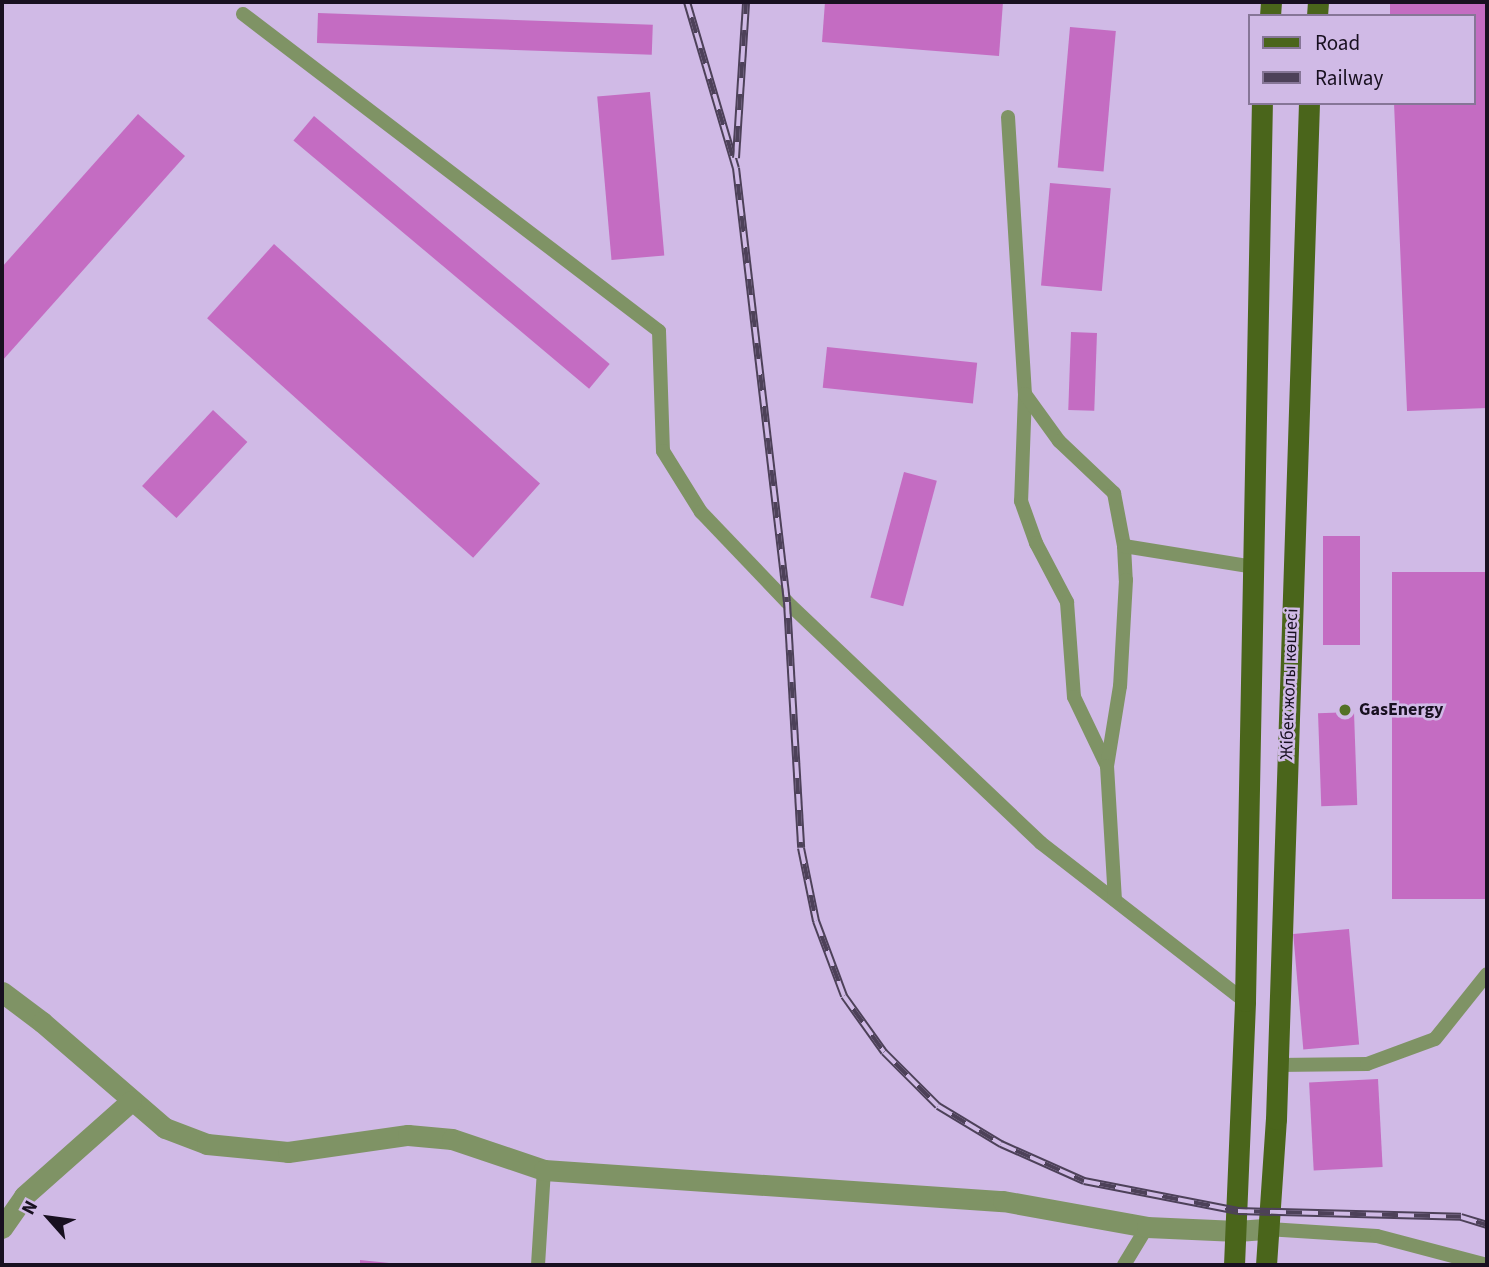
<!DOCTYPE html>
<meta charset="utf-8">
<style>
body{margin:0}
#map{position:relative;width:1489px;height:1267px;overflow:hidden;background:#d0bae6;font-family:"Source Sans 3",sans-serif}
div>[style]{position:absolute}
.building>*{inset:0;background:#c46cc2;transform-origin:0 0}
.lane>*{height:14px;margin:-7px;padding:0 7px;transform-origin:7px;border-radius:7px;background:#7f9365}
.street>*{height:21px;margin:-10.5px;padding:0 10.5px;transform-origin:10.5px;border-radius:10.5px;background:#7f9365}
.primary>*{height:21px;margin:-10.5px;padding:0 10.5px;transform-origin:10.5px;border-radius:10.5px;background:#4a651b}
.rail>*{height:8px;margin-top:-4px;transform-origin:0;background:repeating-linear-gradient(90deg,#d0bae6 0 16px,#4d4159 0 32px);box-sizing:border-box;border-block:2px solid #4d4159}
.dots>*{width:19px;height:19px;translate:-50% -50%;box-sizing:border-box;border:4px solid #d0bae6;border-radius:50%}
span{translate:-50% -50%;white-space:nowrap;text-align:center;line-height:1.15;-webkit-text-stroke:5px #d0bae6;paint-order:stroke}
.street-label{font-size:18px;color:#181020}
.poi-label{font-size:18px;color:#181020;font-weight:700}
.left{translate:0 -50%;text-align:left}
.frame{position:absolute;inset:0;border:4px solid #181020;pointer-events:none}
.legend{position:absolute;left:1248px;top:14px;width:228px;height:91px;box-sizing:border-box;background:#d0bae6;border:2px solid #867697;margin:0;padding:9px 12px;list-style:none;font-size:21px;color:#181020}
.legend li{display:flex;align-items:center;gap:14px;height:35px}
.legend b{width:35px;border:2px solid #867697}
.north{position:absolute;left:14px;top:1183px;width:70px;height:70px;-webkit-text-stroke:5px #d0bae6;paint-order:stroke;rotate:298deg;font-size:19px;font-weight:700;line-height:28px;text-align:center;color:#181020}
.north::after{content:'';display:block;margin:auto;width:24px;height:32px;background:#181020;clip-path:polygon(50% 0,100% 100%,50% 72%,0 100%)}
</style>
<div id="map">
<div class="building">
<i style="clip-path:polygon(825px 2px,1003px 2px,999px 56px,822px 42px)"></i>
<i style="clip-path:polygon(1390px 2px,1486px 2px,1487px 408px,1407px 411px,1394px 103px,1473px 103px,1473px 16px,1390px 16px)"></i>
<i style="left:318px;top:13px;width:335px;height:30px;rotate:2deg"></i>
<i style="left:1070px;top:27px;width:46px;height:141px;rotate:5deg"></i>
<i style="left:650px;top:92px;width:164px;height:53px;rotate:85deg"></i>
<i style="clip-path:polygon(138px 114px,185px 156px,2px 361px,2px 267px)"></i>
<i style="left:314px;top:116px;width:386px;height:32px;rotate:40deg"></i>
<i style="left:1050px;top:183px;width:61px;height:103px;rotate:5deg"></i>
<i style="left:274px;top:244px;width:358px;height:100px;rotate:42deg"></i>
<i style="left:1071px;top:332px;width:26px;height:78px;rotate:2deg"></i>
<i style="left:827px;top:347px;width:151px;height:41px;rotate:6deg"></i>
<i style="left:213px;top:410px;width:47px;height:104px;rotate:43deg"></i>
<i style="left:904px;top:472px;width:34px;height:130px;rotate:15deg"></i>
<i style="left:1360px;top:536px;width:109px;height:37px;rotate:90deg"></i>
<i style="left:1487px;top:572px;width:327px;height:95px;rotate:90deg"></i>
<i style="left:1354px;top:712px;width:93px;height:36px;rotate:88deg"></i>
<i style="left:1349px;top:929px;width:116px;height:56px;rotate:85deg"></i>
<i style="left:1378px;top:1079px;width:88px;height:69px;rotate:87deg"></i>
<i style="clip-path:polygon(360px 1260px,389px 1263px,389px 1265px,360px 1265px)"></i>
</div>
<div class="lane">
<i style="left:243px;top:14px;width:523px;rotate:37.31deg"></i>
<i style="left:659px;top:331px;width:120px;rotate:88.1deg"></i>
<i style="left:663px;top:451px;width:72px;rotate:58.1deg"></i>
<i style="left:701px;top:512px;width:124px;rotate:46.3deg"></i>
<i style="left:787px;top:602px;width:350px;rotate:43.5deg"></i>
<i style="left:1041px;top:843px;width:258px;rotate:37.8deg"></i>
<i style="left:1008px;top:117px;width:278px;rotate:86.5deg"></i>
<i style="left:1025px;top:394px;width:107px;rotate:92.1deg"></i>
<i style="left:1021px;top:501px;width:45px;rotate:70.3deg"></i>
<i style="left:1036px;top:543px;width:67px;rotate:62.3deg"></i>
<i style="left:1067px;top:602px;width:95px;rotate:85.8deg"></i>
<i style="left:1074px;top:697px;width:76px;rotate:64.4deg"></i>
<i style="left:1025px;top:394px;width:58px;rotate:54.1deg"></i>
<i style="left:1059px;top:441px;width:76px;rotate:43.4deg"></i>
<i style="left:1114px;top:493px;width:54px;rotate:79.3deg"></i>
<i style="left:1124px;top:546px;width:34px;rotate:87deg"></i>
<i style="left:1126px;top:580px;width:106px;rotate:93.2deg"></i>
<i style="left:1120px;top:686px;width:81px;rotate:99.2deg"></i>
<i style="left:1107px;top:766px;width:134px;rotate:86.6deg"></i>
<i style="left:1124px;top:546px;width:131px;rotate:9.2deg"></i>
<i style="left:1277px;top:1065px;width:90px;rotate:-0.6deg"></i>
<i style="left:1367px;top:1064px;width:72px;rotate:-20.2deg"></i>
<i style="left:1435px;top:1039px;width:83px;rotate:-51.3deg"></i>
<i style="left:1268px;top:1229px;width:109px;rotate:3.7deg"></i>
<i style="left:1377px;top:1236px;width:114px;rotate:14.8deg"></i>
<i style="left:538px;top:1265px;width:95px;rotate:-86.4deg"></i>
<i style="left:1124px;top:1265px;width:44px;rotate:-58.8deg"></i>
</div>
<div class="street">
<i style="left:2px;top:992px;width:50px;rotate:36.9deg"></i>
<i style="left:42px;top:1022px;width:162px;rotate:40.8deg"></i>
<i style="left:165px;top:1128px;width:45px;rotate:20.9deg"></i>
<i style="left:207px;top:1144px;width:81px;rotate:5.6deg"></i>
<i style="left:288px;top:1152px;width:121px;rotate:-8.1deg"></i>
<i style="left:408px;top:1135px;width:44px;rotate:5.2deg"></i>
<i style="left:452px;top:1139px;width:97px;rotate:18.6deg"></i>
<i style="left:544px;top:1170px;width:460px;rotate:3.9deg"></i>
<i style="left:1003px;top:1201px;width:146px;rotate:10.2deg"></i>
<i style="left:1147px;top:1227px;width:90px;rotate:2.5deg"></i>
<i style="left:1237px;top:1231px;width:31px;rotate:-4deg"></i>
<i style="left:2px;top:1228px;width:39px;rotate:-55deg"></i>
<i style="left:24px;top:1196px;width:143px;rotate:-41.6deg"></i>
</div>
<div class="primary">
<i style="left:1270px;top:16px;width:14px;rotate:-86deg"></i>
<i style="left:1317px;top:16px;width:14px;rotate:-86deg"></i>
<i style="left:1234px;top:1265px;width:264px;rotate:-87.6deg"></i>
<i style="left:1245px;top:1001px;width:898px;rotate:-88.92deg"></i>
<i style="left:1266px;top:1265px;width:146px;rotate:-86.1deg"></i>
<i style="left:1276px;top:1119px;width:1017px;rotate:-88.14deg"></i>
</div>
<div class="rail">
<i style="left:687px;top:2px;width:173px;rotate:73.6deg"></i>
<i style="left:736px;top:168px;width:437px;rotate:83.3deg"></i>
<i style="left:787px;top:602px;width:246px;rotate:86.7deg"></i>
<i style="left:801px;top:848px;width:75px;rotate:78.4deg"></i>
<i style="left:816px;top:921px;width:80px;rotate:69.5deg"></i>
<i style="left:844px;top:996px;width:69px;rotate:54.5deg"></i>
<i style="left:884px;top:1052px;width:76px;rotate:45deg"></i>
<i style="left:938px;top:1106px;width:74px;rotate:31.1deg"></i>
<i style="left:1001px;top:1144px;width:91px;rotate:24deg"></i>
<i style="left:1084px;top:1181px;width:157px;rotate:11deg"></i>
<i style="left:1238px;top:1211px;width:223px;rotate:1.5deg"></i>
<i style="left:1461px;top:1217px;width:27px;rotate:17deg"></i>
<i style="left:736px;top:158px;width:156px;rotate:-86.3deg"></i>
</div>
<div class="dots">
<i style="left:1345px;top:710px;background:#547126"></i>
</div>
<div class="street-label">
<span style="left:1290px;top:684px;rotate:-88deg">Жібек жолы көшесі</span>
</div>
<div class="poi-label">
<span class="left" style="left:1359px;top:710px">GasEnergy</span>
</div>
<div class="frame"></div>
<ul class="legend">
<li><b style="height:9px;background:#4a651b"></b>Road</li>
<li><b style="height:9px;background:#4d4159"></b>Railway</li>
</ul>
<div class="north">N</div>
</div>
